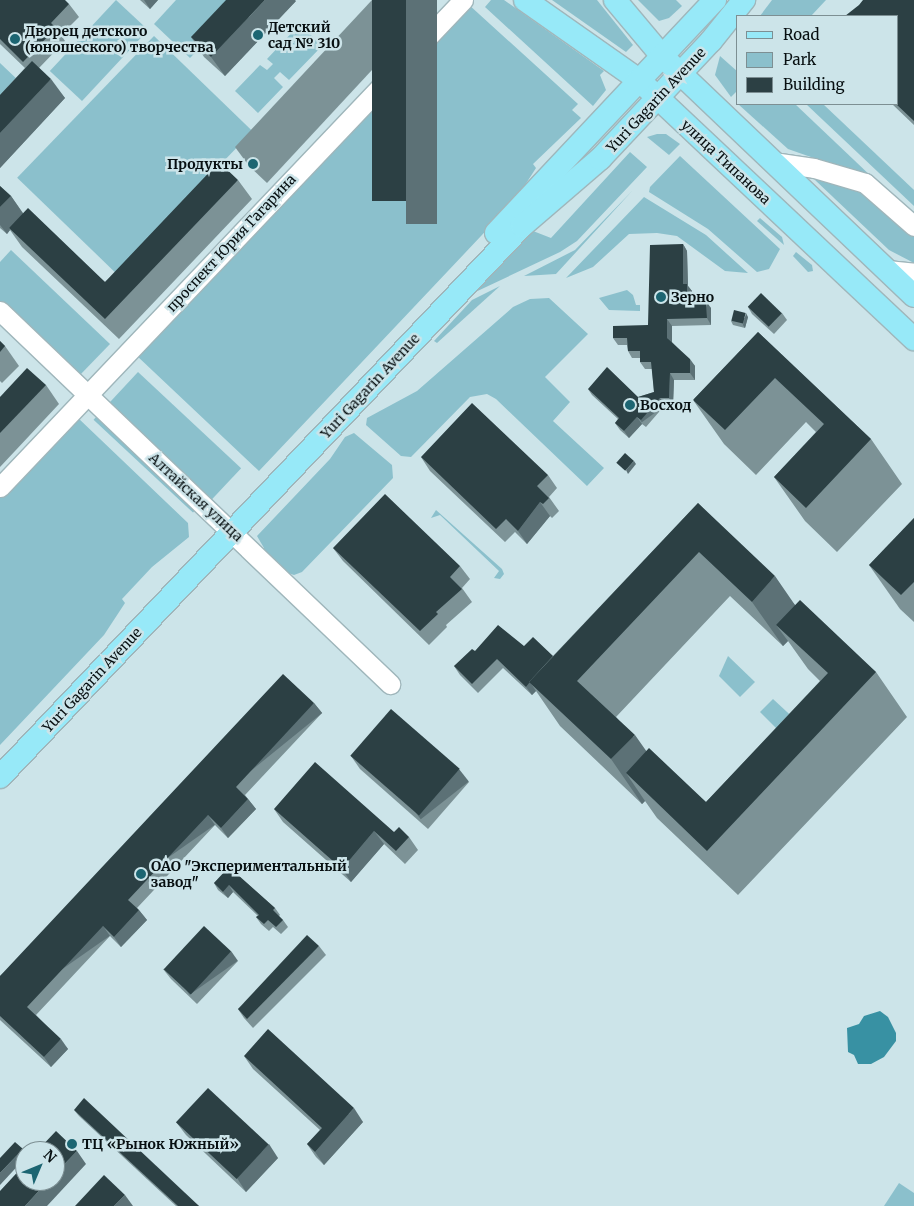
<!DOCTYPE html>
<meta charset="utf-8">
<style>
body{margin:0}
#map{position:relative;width:914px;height:1206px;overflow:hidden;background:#cce4e9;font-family:Merriweather,serif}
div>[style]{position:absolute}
.green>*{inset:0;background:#8bc0cc;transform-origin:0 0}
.water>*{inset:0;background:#3891a3}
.roads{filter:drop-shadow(1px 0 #9fb6bb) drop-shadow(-1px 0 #9fb6bb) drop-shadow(0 1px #9fb6bb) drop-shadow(0 -1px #9fb6bb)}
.minor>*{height:19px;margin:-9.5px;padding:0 9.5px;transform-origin:9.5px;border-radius:9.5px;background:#fff}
.major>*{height:22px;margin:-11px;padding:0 11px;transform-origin:11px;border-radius:11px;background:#97e9f8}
.wall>*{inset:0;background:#7c9296}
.shaded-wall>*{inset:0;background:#5c7176;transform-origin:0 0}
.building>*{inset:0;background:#2c4044;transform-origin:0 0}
.dots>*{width:14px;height:14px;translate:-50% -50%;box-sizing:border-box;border:2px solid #cce4e9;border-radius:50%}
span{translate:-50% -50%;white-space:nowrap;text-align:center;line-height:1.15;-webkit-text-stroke:5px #cce4e9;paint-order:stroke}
.poi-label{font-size:14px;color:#070f11;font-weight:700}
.left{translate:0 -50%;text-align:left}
.right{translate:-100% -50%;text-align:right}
.street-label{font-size:14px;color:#070f11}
.legend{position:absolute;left:736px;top:15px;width:162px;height:90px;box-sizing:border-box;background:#cce4e9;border:1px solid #7d8f93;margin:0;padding:6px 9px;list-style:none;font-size:15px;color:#070f11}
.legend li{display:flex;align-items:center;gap:10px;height:25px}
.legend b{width:25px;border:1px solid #7d8f93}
.north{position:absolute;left:15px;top:1141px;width:50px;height:50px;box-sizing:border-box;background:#cce4e9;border:1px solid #7d8f93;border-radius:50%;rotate:45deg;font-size:14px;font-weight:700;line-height:20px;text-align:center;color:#070f11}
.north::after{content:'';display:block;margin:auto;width:18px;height:22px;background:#1c6572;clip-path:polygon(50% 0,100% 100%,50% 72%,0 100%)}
</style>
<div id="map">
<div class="green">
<i style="left:116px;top:0;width:44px;height:97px;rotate:43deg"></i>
<i style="clip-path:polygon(176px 0,246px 0,190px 58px,154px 24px)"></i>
<i style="clip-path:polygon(491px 0,504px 0,604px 71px,600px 75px,606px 90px,593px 106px,485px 7px)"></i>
<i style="clip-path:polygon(552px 0,597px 0,633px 45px,626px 52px)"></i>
<i style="clip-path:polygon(638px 0,676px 0,682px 6px,669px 18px,659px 21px)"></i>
<i style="clip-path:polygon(772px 0,826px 0,811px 16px,760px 16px)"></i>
<i style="clip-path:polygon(468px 4px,578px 104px,572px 110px,581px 118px,533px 164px,536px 168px,516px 199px,259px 471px,136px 355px)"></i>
<i style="clip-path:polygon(300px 24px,322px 46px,289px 80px,280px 72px,274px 78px,283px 87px,258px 113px,235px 91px,260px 65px,267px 70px,273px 64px,267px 59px)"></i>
<i style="left:154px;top:36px;width:137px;height:197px;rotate:44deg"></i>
<i style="clip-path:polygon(720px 56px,738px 72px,738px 90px,731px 97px,715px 75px)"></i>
<i style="clip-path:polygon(0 63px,20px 82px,0 104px)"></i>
<i style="clip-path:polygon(738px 104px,795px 104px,874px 179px,788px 149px)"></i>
<i style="clip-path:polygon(806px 104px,823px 104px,914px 190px,914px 206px)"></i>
<i style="clip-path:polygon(657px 134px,666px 134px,680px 144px,669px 155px,647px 137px)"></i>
<i style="clip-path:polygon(630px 152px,647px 167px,577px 241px,560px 252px,469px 295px,525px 234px,533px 231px,551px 238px)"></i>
<i style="clip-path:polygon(680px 156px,780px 249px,769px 269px,757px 272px,708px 229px,649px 192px,650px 187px)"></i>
<i style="clip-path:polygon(817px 176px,857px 187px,914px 235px,914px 263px,889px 250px,815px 180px)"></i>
<i style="clip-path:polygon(633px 190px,556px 274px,524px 276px,575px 250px)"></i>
<i style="clip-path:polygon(644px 197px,706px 235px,748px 273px,725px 271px,677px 236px,657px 233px,629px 234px,593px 267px,566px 278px)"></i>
<i style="clip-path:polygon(760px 218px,782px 237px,784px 245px,757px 221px)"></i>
<i style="clip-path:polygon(11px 250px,110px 344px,79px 376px,0 301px,0 262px)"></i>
<i style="clip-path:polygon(796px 252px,812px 265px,813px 271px,808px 272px,793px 256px)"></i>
<i style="clip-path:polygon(500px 286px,437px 343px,434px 341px,472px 300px)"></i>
<i style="clip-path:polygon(627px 290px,633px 295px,636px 305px,640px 305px,640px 311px,609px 310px,599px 298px)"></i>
<i style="clip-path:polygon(549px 298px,588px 334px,545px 377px,570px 402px,553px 421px,604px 468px,587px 486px,496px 399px,487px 394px,470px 397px,411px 457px,401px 456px,366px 425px,367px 418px,417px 391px,513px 307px,530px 299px)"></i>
<i style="left:138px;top:372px;width:141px;height:43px;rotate:43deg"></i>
<i style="left:99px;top:414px;width:136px;height:8px;rotate:43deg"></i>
<i style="clip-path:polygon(77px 417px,188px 523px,189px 537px,152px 567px,122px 599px,125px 603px,104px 635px,0 745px,0 498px)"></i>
<i style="clip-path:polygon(354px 433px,392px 465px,393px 478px,302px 572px,294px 575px,282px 571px,261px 552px,264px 548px,257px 536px,330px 459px,345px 437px)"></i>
<i style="clip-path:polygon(436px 510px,502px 569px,504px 574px,500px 579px,494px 578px,499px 571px,440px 515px,431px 518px)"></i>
<i style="clip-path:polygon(728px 656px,755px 682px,740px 697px,719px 676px)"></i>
<i style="clip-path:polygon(773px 699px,800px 724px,781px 733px,760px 712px)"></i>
<i style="clip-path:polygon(899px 1183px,914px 1193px,914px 1206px,884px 1206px)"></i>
</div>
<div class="water">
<i style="clip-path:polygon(880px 1011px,888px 1017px,896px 1033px,896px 1041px,884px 1057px,871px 1064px,858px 1064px,854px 1055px,848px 1052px,847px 1028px,859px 1024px,864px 1016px)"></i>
</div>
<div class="roads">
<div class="minor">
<i style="left:773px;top:162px;width:41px;rotate:8.3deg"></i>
<i style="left:814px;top:168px;width:53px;rotate:16.4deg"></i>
<i style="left:865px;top:183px;width:65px;rotate:41.3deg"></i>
<i style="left:887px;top:270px;width:27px;rotate:6deg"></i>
<i style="left:0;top:311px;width:540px;rotate:43.72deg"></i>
<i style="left:0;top:487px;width:672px;rotate:-46.45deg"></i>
</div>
<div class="major">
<i style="left:525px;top:0;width:139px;rotate:35.1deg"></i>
<i style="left:639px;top:80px;width:378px;rotate:43.3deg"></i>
<i style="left:615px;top:0;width:73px;rotate:50deg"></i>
<i style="left:662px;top:56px;width:348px;rotate:43.6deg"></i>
<i style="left:496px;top:233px;width:320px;rotate:-46.8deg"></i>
<i style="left:0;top:777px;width:759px;rotate:-46.55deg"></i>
<i style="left:522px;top:226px;width:103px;rotate:-40.7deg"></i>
<i style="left:600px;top:159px;width:162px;rotate:-46.8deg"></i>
<i style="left:711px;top:41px;width:53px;rotate:-51.2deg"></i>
</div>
</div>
<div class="wall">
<i style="clip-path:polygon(0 0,69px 4px,79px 17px,61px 35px,65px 41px,39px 68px,65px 98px,0 168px,0 95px,25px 68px,0 44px)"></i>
<i style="clip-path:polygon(140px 0,158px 0,150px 9px)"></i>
<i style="clip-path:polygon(372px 0,437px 0,267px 183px,249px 166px,235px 147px)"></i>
<i style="clip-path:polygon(914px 0,914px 125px,892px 104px,898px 104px)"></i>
<i style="clip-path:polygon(296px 1px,225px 76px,204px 57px,191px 37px)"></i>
<i style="clip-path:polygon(238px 180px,252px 199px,119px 339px,22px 247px,10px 230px,7px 234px,0 228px,0 186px,11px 196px,23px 213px,105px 282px)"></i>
<i style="clip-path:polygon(683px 244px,687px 251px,688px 286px,692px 291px,692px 301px,711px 308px,711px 325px,672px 326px,672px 342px,695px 366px,695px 380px,674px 380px,673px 405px,665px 405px,646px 427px,642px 424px,629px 438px,620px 430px,615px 423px,618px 419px,592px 395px,588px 389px,638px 397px,654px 392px,652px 369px,645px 369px,640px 362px,640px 358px,632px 358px,628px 351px,627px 345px,618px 345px,613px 338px,648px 325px)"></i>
<i style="clip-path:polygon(748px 307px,782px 313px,787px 320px,774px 334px,752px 314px)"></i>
<i style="clip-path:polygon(748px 317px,745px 328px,733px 325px,731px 321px)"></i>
<i style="clip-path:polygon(758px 332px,871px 439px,902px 484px,837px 552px,805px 521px,774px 477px,816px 432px,806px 422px,756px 475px,724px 444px,693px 400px)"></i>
<i style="clip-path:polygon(0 341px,5px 346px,19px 366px,2px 383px,0 381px)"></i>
<i style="clip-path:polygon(46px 385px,59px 404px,0 467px,0 397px)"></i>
<i style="clip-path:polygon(421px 457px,548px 475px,557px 488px,549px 497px,559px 511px,552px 518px,550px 516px,527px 544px,515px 532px,505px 542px,430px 471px)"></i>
<i style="clip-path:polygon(evenodd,698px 503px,795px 605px,876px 672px,907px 717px,738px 895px,657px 818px,645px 801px,642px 804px,560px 726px,536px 691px,532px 695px,503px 668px,478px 693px,460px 675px,454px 666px,475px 651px,524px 646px,553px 656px,698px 503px,730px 596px,783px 646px,788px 641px,808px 669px,820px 681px,706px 802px,646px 752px,616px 717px,730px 596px)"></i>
<i style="clip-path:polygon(914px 518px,914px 622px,900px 609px,869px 565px)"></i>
<i style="clip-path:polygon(333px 548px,460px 566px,470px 579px,462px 588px,472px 602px,446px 625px,447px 627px,429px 645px,343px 561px)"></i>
<i style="clip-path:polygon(314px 703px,322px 713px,245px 795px,248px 799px,256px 809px,228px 838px,215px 825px,137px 908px,147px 920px,121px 947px,110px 936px,36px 1015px,68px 1049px,51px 1067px,0 1020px,0 976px)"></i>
<i style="clip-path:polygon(351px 756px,469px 782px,428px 829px,360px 769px)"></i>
<i style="clip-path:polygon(274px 809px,394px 832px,409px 837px,418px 850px,405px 864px,384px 844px,351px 882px,283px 822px)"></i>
<i style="clip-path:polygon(229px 867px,275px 908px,280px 915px,279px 916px,283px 920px,288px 927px,281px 934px,273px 927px,269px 931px,261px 924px,256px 917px,258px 916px,233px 892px,228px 898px,218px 890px,214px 883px)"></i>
<i style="clip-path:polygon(319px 946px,326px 955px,253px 1028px,244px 1018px,238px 1009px)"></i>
<i style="clip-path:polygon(238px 961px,197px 1004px,171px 979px,163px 969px)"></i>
<i style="clip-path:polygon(244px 1056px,363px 1122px,324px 1165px,316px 1157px,307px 1144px,320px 1130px,253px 1069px)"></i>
<i style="clip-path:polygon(74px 1110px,199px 1206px,176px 1206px,79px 1116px)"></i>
<i style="clip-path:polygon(176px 1122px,278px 1158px,246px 1192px,186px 1135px)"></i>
</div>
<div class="shaded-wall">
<i style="clip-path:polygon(144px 0,158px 0,150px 9px)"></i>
<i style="clip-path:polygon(265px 0,295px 0,296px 1px,225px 76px,211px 57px)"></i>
<i style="left:406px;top:0;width:31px;height:224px"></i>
<i style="clip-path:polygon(51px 79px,65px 98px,0 168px,0 133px)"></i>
<i style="clip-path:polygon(11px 196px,24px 215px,9px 228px,10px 230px,7px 234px,0 225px,0 207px)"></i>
<i style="clip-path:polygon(683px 244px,687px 251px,688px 286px,692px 291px,692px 308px,687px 301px,683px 284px)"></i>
<i style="clip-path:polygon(706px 301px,711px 308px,711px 325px,707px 318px)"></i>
<i style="clip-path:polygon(746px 313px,748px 317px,745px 328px,743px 325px)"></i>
<i style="clip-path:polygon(667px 319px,672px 326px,672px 345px,667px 338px)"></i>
<i style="clip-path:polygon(690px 359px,695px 366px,695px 380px,690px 373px)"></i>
<i style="clip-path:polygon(670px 373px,674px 380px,673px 405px,669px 398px)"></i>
<i style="left:660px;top:398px;width:9px;height:29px;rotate:54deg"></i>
<i style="clip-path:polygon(637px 417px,642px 424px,629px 438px,624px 431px)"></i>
<i style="clip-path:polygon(634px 461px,636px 464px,628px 474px,626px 470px)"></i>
<i style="clip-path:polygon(540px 502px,550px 516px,527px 544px,518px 531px)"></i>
<i style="clip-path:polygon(775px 576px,806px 621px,776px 625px,788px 641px,783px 646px,752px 602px)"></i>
<i style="clip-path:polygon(530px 682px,536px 691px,532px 695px,526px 687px)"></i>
<i style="left:314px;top:703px;width:13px;height:115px;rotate:51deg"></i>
<i style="clip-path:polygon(635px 735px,666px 779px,626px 773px,645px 801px,642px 804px,611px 759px)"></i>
<i style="left:459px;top:769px;width:16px;height:61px;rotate:52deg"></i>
<i style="clip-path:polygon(248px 799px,256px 809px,228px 838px,221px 828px)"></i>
<i style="left:208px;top:815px;width:12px;height:117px;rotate:55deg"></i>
<i style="clip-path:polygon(374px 831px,384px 844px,351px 882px,342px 869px)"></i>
<i style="clip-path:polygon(229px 885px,233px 892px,228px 898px,223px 892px)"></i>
<i style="clip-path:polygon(139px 910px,147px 920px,121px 947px,114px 937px)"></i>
<i style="left:103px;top:926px;width:12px;height:111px;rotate:55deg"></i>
<i style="left:231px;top:951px;width:12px;height:59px;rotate:55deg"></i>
<i style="clip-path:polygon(61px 1039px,68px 1049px,51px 1067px,44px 1057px)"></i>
<i style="clip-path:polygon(354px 1108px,363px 1122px,324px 1165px,315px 1152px)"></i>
<i style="clip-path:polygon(269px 1144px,278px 1158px,246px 1192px,237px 1178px)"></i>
<i style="clip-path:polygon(23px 1149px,25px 1152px,25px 1158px,0 1185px,0 1173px)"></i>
<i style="clip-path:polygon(77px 1151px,86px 1164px,47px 1206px,25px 1206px,48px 1181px,55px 1181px,55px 1174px)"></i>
<i style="clip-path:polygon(125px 1195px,133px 1206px,114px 1206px)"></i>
</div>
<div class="building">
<i style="clip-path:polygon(0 0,65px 0,69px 4px,51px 23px,56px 28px,23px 62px,0 39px)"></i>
<i style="clip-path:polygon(226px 0,265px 0,211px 57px,191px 37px)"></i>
<i style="left:372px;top:0;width:34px;height:201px"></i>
<i style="clip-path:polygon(863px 0,914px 0,914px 121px,896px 104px,898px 104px,898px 16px,845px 16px,859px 5px)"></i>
<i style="clip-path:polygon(32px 61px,51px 79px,0 133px,0 95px)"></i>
<i style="clip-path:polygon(219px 162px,238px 180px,105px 319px,9px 228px,28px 208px,105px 282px)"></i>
<i style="clip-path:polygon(0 186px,11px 196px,0 207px)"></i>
<i style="clip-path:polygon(683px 244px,683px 284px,687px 284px,687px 301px,706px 301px,707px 318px,667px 319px,667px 338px,690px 359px,690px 373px,670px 373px,669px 398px,660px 398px,641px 420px,637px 417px,624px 431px,615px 423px,619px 418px,588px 389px,607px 367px,638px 397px,654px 392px,651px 362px,640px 362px,640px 351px,628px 351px,627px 338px,613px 338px,613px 326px,648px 325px,650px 245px)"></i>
<i style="left:761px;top:293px;width:29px;height:19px;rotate:44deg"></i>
<i style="left:734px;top:310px;width:12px;height:11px;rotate:14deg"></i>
<i style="clip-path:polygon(758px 332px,871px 439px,806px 508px,774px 477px,824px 424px,775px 378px,725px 430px,693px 400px)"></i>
<i style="clip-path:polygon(0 341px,5px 346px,0 352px)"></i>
<i style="clip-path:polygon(27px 368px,46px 385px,0 433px,0 397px)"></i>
<i style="clip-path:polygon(472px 403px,548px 475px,537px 486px,549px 498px,543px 504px,540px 502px,518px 531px,506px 519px,496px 529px,421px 457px)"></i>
<i style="left:625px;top:453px;width:12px;height:13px;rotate:42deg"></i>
<i style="clip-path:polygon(385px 494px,460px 566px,450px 577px,462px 589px,436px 612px,438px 614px,420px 631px,333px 548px)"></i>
<i style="clip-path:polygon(698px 503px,775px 576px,752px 602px,699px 552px,577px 681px,635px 735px,611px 759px,529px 682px)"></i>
<i style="clip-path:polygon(914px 518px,914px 582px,901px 595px,869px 565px)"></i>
<i style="clip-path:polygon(800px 600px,876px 672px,707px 851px,626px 773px,649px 748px,706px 802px,828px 673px,776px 625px)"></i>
<i style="clip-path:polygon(498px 625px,524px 646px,533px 637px,553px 656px,529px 682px,530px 682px,526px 687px,497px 659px,472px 684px,454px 666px,472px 649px,475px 651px)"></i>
<i style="clip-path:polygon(283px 674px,314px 703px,236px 787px,248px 799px,221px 828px,208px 815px,128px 900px,139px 910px,114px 937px,103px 926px,27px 1007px,61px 1039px,44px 1057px,0 1016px,0 976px)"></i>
<i style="left:391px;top:709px;width:91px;height:62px;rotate:41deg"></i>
<i style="clip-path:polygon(315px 762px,394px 832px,399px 827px,409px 837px,396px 851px,374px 831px,342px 869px,274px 809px)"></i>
<i style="clip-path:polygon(229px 867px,275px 908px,273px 910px,283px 920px,276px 927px,268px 920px,264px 924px,256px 917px,259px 915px,229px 885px,223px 892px,214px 883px)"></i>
<i style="left:204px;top:926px;width:37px;height:59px;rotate:43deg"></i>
<i style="clip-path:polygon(307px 935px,319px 946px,247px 1019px,238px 1009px)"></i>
<i style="clip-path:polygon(268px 1029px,354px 1108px,315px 1152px,307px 1144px,322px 1128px,244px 1056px)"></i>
<i style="left:208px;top:1088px;width:83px;height:47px;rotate:43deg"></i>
<i style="clip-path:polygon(84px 1098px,199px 1206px,178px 1206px,74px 1110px)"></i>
<i style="clip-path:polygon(56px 1131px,77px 1151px,55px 1174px,55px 1151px,37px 1151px)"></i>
<i style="clip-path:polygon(15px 1142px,23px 1149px,0 1173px,0 1158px)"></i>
<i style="clip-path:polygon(25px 1164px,25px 1181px,48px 1181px,25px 1206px,0 1206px,0 1191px)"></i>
<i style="clip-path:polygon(104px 1175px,125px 1195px,114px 1206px,75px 1206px)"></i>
</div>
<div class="dots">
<i style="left:258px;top:35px;background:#1c6572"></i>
<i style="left:15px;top:39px;background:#1c6572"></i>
<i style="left:253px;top:164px;background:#1c6572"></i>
<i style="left:661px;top:297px;background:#1c6572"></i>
<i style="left:630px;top:405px;background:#1c6572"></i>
<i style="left:141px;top:874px;background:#1c6572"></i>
<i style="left:72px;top:1144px;background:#1c6572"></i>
</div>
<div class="poi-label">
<span class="left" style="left:268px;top:35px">Детский<br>сад № 310</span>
<span class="left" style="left:25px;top:39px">Дворец детского<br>(юношеского) творчества</span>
<span class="right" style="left:243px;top:164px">Продукты</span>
<span class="left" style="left:671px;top:297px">Зерно</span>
<span class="left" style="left:640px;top:405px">Восход</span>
<span class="left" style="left:151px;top:874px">ОАО "Экспериментальный<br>завод"</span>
<span class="left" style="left:82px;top:1144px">ТЦ «Рынок Южный»</span>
</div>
<div class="street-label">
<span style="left:656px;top:100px;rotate:-47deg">Yuri Gagarin Avenue</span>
<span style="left:726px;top:162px;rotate:43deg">улица Типанова</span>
<span style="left:231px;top:243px;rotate:-47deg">проспект Юрия Гагарина</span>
<span style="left:370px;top:386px;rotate:-47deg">Yuri Gagarin Avenue</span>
<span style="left:196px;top:497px;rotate:43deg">Алтайская улица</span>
<span style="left:92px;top:680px;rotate:-47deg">Yuri Gagarin Avenue</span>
</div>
<ul class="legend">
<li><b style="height:6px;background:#97e9f8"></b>Road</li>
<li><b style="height:14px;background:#8bc0cc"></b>Park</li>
<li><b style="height:14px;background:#2c4044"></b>Building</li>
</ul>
<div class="north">N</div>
</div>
